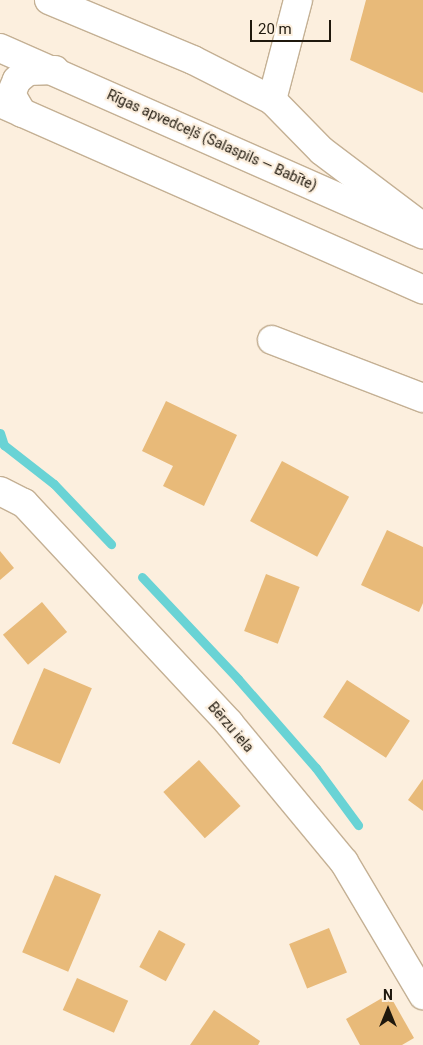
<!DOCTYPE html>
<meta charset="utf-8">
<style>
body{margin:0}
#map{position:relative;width:423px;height:1045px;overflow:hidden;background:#fcefde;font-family:Roboto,sans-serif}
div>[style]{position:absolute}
.stream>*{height:9px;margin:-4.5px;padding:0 4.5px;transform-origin:4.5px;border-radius:4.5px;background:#69d3d5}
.building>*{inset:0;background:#e8ba79;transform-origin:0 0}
.roads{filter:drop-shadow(1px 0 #c4b094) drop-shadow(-1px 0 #c4b094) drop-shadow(0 1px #c4b094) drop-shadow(0 -1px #c4b094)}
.minor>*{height:28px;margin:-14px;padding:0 14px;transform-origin:14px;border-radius:14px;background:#fff}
.highway>*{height:28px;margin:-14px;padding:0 14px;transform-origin:14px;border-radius:14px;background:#fff}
span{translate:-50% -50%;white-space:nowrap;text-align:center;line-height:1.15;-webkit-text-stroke:4.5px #fcefde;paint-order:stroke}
.street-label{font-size:14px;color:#1f180d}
.north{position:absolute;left:363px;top:985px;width:50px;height:50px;-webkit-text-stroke:4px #fcefde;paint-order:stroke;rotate:0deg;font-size:14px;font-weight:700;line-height:20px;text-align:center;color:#1f180d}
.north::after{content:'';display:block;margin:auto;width:18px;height:22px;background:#1f180d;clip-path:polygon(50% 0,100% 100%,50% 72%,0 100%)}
.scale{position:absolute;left:250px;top:20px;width:81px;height:22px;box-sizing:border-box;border:2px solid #1f180d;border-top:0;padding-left:6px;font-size:15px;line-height:18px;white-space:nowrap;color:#1f180d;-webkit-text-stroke:4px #fcefde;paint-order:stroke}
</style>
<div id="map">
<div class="stream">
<i style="left:0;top:433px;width:13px;rotate:72deg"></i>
<i style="left:4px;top:445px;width:63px;rotate:38deg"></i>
<i style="left:54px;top:484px;width:83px;rotate:46.5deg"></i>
<i style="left:142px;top:577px;width:140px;rotate:46.7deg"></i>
<i style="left:238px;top:679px;width:118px;rotate:48.8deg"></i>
<i style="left:316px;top:768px;width:71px;rotate:53.6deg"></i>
</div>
<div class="building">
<i style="clip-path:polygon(366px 0,423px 0,423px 93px,350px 60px)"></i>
<i style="clip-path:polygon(166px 401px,237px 435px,204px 506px,163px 486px,173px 466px,142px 451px)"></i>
<i style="left:282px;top:461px;width:76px;height:68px;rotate:28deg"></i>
<i style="clip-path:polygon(387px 530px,423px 547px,423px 603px,419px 612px,361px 585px)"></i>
<i style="clip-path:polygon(0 551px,14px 568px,0 580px)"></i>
<i style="left:266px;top:574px;width:36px;height:61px;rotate:21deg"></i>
<i style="left:42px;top:602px;width:39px;height:51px;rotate:50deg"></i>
<i style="left:44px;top:668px;width:52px;height:82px;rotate:23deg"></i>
<i style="left:347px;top:680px;width:75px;height:44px;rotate:33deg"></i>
<i style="left:199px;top:760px;width:62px;height:48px;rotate:48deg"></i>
<i style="clip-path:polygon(423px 779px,423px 811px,408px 800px)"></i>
<i style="left:55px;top:875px;width:50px;height:84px;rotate:23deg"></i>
<i style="left:329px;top:928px;width:48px;height:43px;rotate:68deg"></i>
<i style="left:159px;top:930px;width:30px;height:42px;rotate:28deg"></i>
<i style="left:77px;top:978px;width:56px;height:35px;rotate:24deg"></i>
<i style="clip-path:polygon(389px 994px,414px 1038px,402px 1045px,360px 1045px,346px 1019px)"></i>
<i style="clip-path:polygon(214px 1010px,260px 1041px,258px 1045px,190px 1045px)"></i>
</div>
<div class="roads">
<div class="minor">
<i style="left:49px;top:0;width:156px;rotate:22.6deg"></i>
<i style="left:193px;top:60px;width:89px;rotate:26.9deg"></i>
<i style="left:272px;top:100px;width:71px;rotate:45.6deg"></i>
<i style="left:322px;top:151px;width:126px;rotate:37deg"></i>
<i style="left:272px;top:100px;width:103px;rotate:-75.4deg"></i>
<i style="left:272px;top:340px;width:162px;rotate:21deg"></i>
<i style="left:0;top:491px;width:27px;rotate:27deg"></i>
<i style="left:24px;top:503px;width:301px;rotate:47deg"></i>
<i style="left:229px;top:723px;width:180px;rotate:50.4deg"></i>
<i style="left:344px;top:862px;width:155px;rotate:59.3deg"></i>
</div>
<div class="highway">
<i style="left:0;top:48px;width:462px;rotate:23.8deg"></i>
<i style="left:0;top:103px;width:462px;rotate:23.8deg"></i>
<i style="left:22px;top:113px;width:22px;rotate:-120deg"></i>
<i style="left:11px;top:94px;width:15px;rotate:-67deg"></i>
<i style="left:17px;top:80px;width:14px;rotate:-39deg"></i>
<i style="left:28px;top:71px;width:27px;rotate:-2deg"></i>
</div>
</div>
<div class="street-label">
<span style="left:212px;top:140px;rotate:24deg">Rīgas apvedceļš (Salaspils — Babīte)</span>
<span style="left:231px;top:727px;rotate:49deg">Bērzu iela</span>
</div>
<div class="north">N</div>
<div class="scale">20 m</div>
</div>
